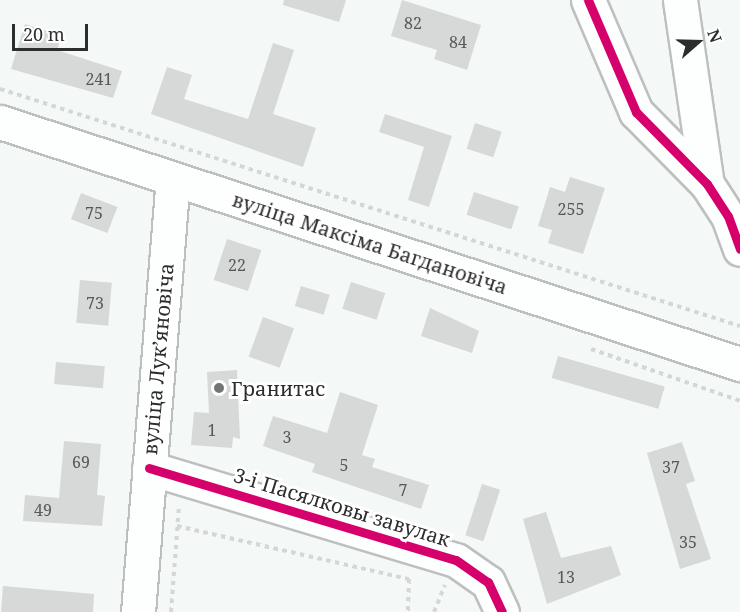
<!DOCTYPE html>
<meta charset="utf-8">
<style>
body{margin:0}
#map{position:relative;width:740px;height:612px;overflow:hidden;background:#f4f8f6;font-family:"Noto Serif",serif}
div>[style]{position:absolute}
.building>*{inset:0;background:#d6d9d7;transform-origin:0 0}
.path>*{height:4px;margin-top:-2px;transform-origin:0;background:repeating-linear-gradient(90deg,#d6d6d6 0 4.5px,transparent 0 9px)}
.roads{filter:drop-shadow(2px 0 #bec0be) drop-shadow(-2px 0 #bec0be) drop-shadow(0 2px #bec0be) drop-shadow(0 -2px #bec0be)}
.minor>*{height:33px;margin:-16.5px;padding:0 16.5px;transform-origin:16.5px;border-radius:16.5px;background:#fdfefe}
.major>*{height:33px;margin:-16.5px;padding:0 16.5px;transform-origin:16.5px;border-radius:16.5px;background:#fdfefe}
.cycleway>*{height:9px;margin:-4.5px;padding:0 4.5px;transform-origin:4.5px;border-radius:4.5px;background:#d6006c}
.dots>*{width:16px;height:16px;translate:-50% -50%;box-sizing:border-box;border:3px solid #fff;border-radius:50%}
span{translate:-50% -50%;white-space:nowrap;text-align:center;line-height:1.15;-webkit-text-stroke:6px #fff;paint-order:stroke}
.number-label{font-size:16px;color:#565957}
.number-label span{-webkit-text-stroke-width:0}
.street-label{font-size:20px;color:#2c2e2c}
.poi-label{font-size:20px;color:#2c2e2c}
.left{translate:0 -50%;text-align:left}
.north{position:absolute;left:668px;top:12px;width:60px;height:60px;-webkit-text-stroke:4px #fff;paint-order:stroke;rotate:70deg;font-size:16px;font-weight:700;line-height:24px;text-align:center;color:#2c2e2c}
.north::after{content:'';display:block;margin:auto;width:21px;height:27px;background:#2c2e2c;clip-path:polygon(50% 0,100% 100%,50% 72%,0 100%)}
.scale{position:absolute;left:12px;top:24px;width:76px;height:27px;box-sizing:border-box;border:3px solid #2c2e2c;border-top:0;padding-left:8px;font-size:18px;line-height:21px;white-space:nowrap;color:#2c2e2c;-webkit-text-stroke:4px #fff;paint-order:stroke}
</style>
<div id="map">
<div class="building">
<i style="clip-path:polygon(284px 0,346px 0,339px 22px,283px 5px)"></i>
<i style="clip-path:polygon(402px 0,481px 25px,467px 70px,434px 59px,437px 50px,391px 36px)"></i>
<i style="clip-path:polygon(25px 24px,62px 36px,57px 50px,122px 71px,113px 98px,11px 69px)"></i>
<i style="clip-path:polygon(273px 43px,294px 50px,273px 114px,316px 128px,303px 167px,151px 114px,167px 67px,192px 75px,184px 99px,248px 119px)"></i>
<i style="clip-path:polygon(385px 114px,452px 136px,429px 207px,408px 200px,424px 147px,379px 132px)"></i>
<i style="left:475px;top:123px;width:28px;height:27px;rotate:18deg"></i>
<i style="clip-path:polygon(570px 177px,605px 188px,583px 254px,548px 243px,552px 230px,538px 226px,550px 187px,565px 192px)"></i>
<i style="left:474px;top:192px;width:47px;height:24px;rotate:18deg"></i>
<i style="left:81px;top:193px;width:39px;height:28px;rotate:21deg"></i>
<i style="left:227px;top:239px;width:36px;height:43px;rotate:18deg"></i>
<i style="left:80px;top:280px;width:32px;height:43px;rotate:5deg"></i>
<i style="left:351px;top:282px;width:36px;height:28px;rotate:18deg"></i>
<i style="left:301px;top:286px;width:30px;height:21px;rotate:17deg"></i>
<i style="clip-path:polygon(430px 308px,479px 331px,472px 353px,421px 336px)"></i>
<i style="left:263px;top:317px;width:33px;height:42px;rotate:20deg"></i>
<i style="left:558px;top:356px;width:111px;height:23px;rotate:16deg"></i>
<i style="left:56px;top:362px;width:49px;height:22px;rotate:5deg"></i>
<i style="clip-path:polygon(237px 370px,240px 439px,233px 437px,232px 448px,191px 445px,194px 412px,209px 413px,207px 372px)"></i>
<i style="clip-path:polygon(340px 392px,378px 405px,362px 455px,375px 459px,372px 467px,429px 485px,421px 509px,312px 472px,315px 464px,263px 446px,273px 416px,327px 433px)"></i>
<i style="clip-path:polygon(64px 441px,101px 444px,97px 495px,105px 496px,102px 526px,23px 521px,25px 495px,59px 498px)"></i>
<i style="clip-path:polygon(682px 442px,695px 481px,686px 484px,711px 559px,680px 569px,647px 453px)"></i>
<i style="left:482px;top:484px;width:19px;height:54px;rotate:18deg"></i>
<i style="clip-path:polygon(546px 512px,561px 558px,611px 546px,621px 575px,547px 604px,523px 519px)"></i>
<i style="clip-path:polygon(3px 586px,94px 594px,93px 612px,1px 612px)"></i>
</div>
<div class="path">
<i style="left:0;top:89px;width:777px;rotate:17.76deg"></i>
<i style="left:591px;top:349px;width:158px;rotate:19.2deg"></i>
<i style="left:177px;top:526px;width:238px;rotate:12.9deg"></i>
<i style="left:409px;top:579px;width:33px;rotate:92deg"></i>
<i style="left:171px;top:612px;width:107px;rotate:-85.7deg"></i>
<i style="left:434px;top:612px;width:29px;rotate:-68deg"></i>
</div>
<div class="roads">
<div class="minor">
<i style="left:588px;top:0;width:122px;rotate:66.8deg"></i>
<i style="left:636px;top:112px;width:101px;rotate:45.4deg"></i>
<i style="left:707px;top:184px;width:38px;rotate:57deg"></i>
<i style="left:728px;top:216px;width:35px;rotate:70deg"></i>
<i style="left:680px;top:0;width:186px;rotate:81.7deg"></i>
<i style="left:149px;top:468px;width:320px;rotate:16.7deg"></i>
<i style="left:456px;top:560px;width:39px;rotate:35deg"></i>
<i style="left:488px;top:582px;width:33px;rotate:65deg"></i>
</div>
<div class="major">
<i style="left:0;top:122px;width:779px;rotate:18.11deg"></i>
<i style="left:138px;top:612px;width:434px;rotate:-85.4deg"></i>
</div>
</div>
<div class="cycleway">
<i style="left:588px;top:0;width:122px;rotate:66.8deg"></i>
<i style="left:636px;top:112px;width:101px;rotate:45.4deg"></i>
<i style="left:707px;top:184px;width:38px;rotate:57deg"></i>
<i style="left:728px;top:216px;width:35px;rotate:70deg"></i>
<i style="left:149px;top:468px;width:320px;rotate:16.7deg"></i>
<i style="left:456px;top:560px;width:39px;rotate:35deg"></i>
<i style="left:488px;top:582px;width:33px;rotate:65deg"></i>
</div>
<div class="dots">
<i style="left:219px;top:388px;background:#727573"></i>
</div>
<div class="number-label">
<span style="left:413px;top:23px">82</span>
<span style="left:458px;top:42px">84</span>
<span style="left:99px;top:79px">241</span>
<span style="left:571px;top:209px">255</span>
<span style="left:94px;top:213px">75</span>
<span style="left:237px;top:265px">22</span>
<span style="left:95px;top:303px">73</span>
<span style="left:212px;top:430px">1</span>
<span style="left:287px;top:437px">3</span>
<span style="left:81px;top:462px">69</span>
<span style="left:344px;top:465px">5</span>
<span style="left:671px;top:467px">37</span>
<span style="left:403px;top:490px">7</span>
<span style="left:43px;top:510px">49</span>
<span style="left:688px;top:542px">35</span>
<span style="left:566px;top:577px">13</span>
</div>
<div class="street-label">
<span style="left:370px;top:243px;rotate:18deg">вуліца Максіма Багдановіча</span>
<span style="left:158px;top:359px;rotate:-85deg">вуліца Лукʼяновіча</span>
<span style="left:342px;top:507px;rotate:17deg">3-і Пасялковы завулак</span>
</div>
<div class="poi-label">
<span class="left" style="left:231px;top:388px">Гранитас</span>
</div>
<div class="north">N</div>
<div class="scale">20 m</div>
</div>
